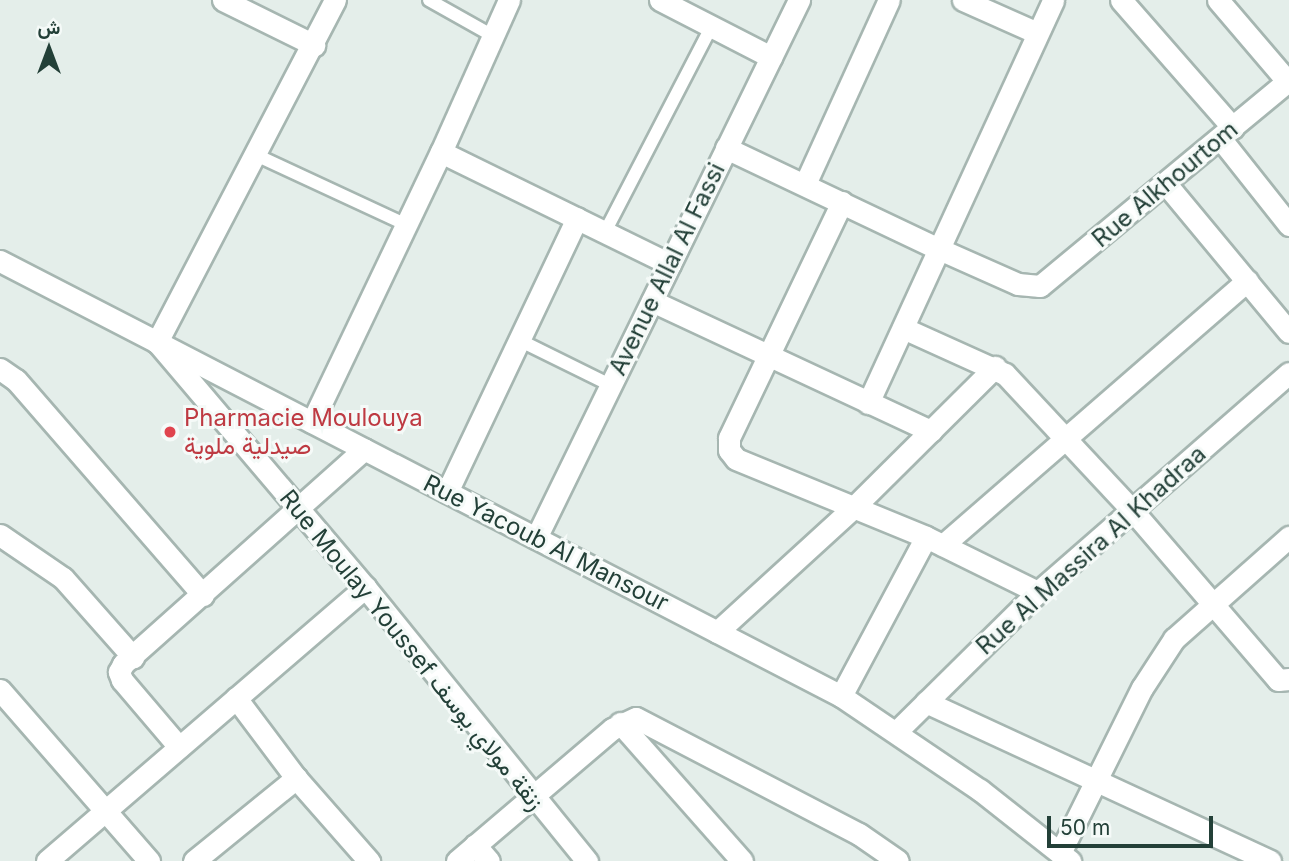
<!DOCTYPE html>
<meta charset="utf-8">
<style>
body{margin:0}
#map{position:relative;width:1289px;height:861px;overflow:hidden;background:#e4eeea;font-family:Inter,Vazirmatn,sans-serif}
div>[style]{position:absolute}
.roads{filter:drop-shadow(2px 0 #a6b6b1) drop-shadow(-2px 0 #a6b6b1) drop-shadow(0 2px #a6b6b1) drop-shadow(0 -2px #a6b6b1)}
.service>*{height:12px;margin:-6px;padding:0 6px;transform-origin:6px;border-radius:6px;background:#fff}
.minor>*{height:21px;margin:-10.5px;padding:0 10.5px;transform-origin:10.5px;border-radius:10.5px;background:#fff}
.tertiary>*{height:21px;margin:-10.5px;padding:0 10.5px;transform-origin:10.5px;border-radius:10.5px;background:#fff}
.dots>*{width:19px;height:19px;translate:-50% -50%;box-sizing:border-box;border:4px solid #f5faf8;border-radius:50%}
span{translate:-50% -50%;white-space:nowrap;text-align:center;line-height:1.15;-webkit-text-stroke:6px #f5faf8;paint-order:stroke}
.street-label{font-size:24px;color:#234038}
.health-label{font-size:24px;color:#be3a42}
.left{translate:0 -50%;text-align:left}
.north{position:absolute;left:14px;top:14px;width:70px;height:70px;-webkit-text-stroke:5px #f5faf8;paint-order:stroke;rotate:0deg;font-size:19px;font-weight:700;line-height:28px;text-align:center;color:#234038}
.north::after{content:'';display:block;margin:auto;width:24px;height:32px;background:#234038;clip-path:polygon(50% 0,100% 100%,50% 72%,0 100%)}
.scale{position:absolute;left:1047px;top:816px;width:166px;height:32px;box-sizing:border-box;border:4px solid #234038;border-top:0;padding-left:9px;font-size:21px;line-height:24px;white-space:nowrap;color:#234038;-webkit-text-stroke:5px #f5faf8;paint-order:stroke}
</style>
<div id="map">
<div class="roads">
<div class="service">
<i style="left:429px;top:0;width:73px;rotate:29.4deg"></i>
<i style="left:256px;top:155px;width:166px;rotate:24.9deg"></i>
<i style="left:605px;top:232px;width:232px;rotate:-62.6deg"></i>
<i style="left:519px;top:340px;width:102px;rotate:26.3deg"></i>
</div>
<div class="minor">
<i style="left:223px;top:0;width:102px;rotate:26.3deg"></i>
<i style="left:335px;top:0;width:386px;rotate:117.5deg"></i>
<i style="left:157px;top:342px;width:770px;rotate:27.36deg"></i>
<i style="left:841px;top:696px;width:168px;rotate:34.1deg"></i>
<i style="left:980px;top:790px;width:115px;rotate:38.3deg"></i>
<i style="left:509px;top:0;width:167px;rotate:114.1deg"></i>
<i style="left:441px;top:152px;width:255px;rotate:26.1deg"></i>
<i style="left:660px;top:0;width:125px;rotate:27.2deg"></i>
<i style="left:963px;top:0;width:81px;rotate:24deg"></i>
<i style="left:1121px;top:0;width:170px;rotate:48.8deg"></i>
<i style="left:1218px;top:0;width:109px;rotate:49.5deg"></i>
<i style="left:1220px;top:138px;width:111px;rotate:51.6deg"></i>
<i style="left:726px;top:148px;width:236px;rotate:25.4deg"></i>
<i style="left:939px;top:249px;width:86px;rotate:23.9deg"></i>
<i style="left:1018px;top:284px;width:22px;rotate:5deg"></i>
<i style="left:1040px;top:286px;width:323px;rotate:-39.6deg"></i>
<i style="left:805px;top:184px;width:202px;rotate:-65.5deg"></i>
<i style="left:1166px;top:184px;width:192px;rotate:50.3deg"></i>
<i style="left:842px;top:202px;width:262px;rotate:115.6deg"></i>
<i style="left:729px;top:438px;width:12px;rotate:90deg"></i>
<i style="left:729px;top:450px;width:11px;rotate:52deg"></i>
<i style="left:736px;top:459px;width:205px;rotate:22.3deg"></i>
<i style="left:926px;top:537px;width:125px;rotate:26.2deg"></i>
<i style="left:652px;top:301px;width:308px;rotate:25deg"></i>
<i style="left:903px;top:328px;width:112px;rotate:24.3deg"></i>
<i style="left:1005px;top:374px;width:186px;rotate:47deg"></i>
<i style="left:1132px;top:510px;width:224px;rotate:49.3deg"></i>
<i style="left:1278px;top:680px;width:11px;rotate:-5deg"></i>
<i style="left:0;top:369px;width:19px;rotate:35deg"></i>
<i style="left:16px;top:380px;width:285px;rotate:49deg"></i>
<i style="left:868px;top:403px;width:443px;rotate:-65.3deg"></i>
<i style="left:312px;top:422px;width:299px;rotate:-64.5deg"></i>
<i style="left:447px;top:492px;width:303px;rotate:-64.6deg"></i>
<i style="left:0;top:535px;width:76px;rotate:34.3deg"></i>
<i style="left:63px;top:578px;width:106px;rotate:48.5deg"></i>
<i style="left:536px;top:538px;width:599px;rotate:-63.95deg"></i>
<i style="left:943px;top:545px;width:403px;rotate:-41deg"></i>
<i style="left:717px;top:632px;width:185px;rotate:-42.4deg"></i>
<i style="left:854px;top:507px;width:199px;rotate:-44.8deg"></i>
<i style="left:0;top:690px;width:227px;rotate:48.9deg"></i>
<i style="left:841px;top:696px;width:180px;rotate:-61.9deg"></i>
<i style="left:236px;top:698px;width:100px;rotate:53.1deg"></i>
<i style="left:296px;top:778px;width:111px;rotate:48.7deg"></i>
<i style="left:926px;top:702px;width:379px;rotate:24.8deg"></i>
<i style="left:620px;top:723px;width:184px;rotate:48.5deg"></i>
<i style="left:897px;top:731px;width:198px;rotate:-44.6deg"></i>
<i style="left:1038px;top:592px;width:333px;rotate:-41.1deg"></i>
<i style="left:179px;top:747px;width:88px;rotate:-130.4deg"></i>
<i style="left:122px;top:680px;width:9px;rotate:-111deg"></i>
<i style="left:119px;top:672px;width:9px;rotate:-63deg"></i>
<i style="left:123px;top:664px;width:323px;rotate:-41.7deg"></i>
<i style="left:475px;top:845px;width:21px;rotate:49deg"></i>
<i style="left:1060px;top:853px;width:184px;rotate:-63.6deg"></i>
<i style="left:1142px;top:688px;width:59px;rotate:-56.9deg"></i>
<i style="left:1174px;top:639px;width:154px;rotate:-41.6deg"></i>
<i style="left:47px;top:861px;width:420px;rotate:-40.7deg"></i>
<i style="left:194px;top:861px;width:132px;rotate:-39.1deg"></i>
<i style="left:457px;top:861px;width:204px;rotate:-40.4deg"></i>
<i style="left:612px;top:729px;width:26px;rotate:-25deg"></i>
<i style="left:636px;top:718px;width:251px;rotate:27.5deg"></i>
<i style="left:859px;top:834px;width:47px;rotate:34.7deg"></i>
</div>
<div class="tertiary">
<i style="left:0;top:261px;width:177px;rotate:27.3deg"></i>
<i style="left:157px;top:342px;width:321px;rotate:49.7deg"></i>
<i style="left:365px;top:587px;width:353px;rotate:51deg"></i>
</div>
</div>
<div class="dots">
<i style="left:170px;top:432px;background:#e0444e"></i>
</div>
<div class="street-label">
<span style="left:1165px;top:184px;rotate:-40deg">Rue Alkhourtom</span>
<span style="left:667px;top:269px;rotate:-64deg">Avenue Allal Al Fassi</span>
<span style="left:546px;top:543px;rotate:27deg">Rue Yacoub Al Mansour</span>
<span style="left:1091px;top:550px;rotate:-42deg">Rue Al Massira Al Khadraa</span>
<span style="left:412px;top:650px;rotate:51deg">Rue Moulay Youssef زنقة مولاي يوسف</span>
</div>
<div class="health-label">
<span class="left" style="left:184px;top:432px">Pharmacie Moulouya<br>صيدلية ملوية</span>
</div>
<div class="north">ش</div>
<div class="scale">50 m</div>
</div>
